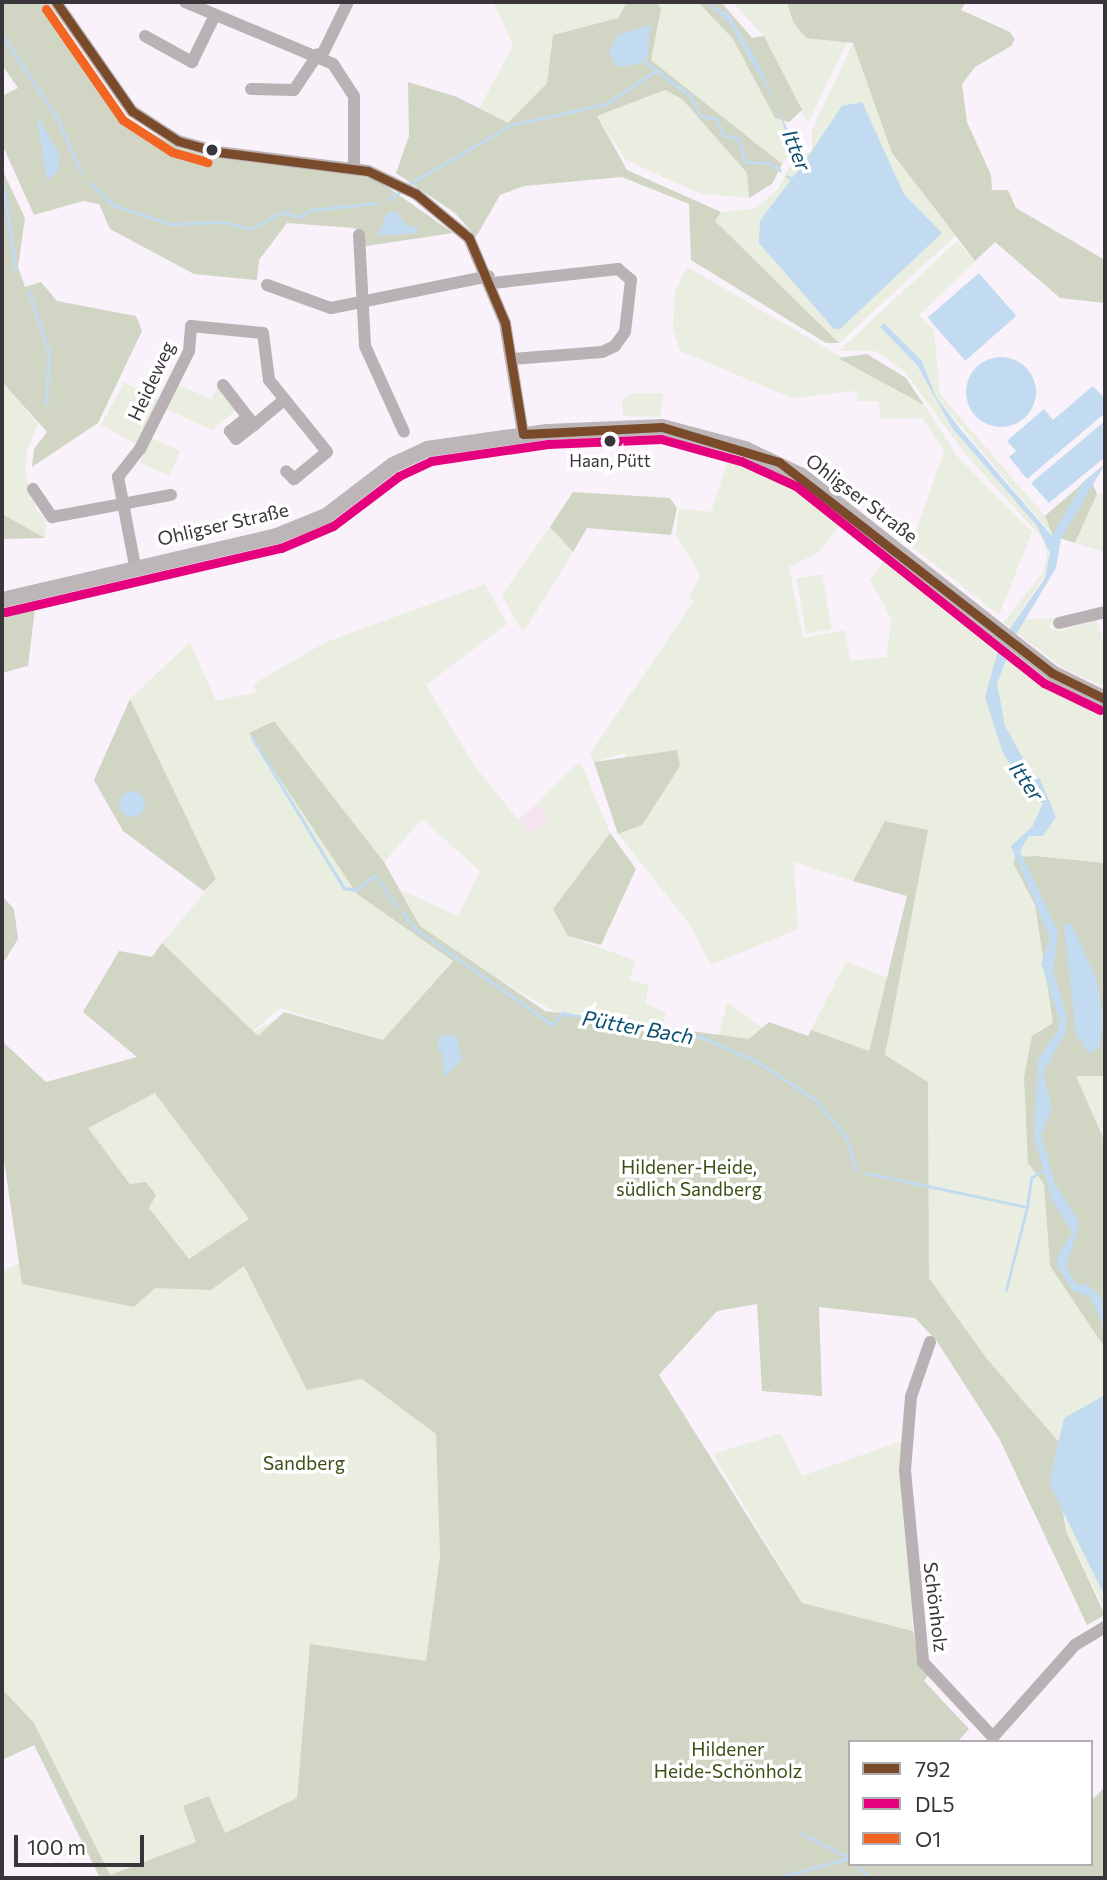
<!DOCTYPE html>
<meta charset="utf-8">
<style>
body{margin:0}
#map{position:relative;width:1107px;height:1880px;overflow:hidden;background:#f9f2fa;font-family:Commissioner,sans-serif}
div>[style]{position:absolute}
.industrial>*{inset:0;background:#f4e5f0;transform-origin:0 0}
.green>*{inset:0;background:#e9eee0;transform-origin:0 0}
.forest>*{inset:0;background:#d0d5c4}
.water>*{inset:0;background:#c2dbf0;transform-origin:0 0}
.round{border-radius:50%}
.stream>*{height:2.5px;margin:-1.25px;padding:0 1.25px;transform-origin:1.25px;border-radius:1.25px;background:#c2dbf0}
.minor>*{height:12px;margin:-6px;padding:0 6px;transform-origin:6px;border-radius:6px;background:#b9b2b4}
.major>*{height:16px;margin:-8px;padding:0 8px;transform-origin:8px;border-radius:8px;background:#bdb6b9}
.bus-1>*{height:9px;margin:-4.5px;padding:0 4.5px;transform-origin:4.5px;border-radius:4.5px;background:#7a4b2a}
.bus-2>*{height:9px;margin:-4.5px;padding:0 4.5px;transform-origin:4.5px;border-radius:4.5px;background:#e5007d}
.bus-3>*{height:9px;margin:-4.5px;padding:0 4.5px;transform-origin:4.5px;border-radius:4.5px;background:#f26522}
.dots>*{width:19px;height:19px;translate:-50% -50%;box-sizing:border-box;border:4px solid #fff;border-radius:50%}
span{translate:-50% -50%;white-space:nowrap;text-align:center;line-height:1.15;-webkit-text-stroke:7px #fff;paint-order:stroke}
.bus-label{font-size:17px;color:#39353a}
.street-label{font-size:19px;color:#39353a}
.park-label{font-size:19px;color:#3b5016}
.water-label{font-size:21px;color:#0b4e71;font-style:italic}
.frame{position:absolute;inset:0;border:4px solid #39353a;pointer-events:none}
.legend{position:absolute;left:848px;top:1740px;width:245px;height:126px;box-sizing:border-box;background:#fff;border:2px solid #b0aeb0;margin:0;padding:9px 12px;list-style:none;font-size:21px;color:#39353a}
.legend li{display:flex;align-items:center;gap:14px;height:35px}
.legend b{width:35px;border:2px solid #b0aeb0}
.scale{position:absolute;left:14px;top:1835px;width:130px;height:32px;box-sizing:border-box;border:4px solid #39353a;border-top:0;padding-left:9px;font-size:21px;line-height:24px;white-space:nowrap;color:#39353a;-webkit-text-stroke:5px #fff;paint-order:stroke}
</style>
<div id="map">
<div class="industrial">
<i style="left:537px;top:803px;width:20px;height:27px;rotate:49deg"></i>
</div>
<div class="green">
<i style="clip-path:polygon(493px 2px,627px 2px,618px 18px,553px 35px,547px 83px,508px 123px,479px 109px,513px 45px)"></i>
<i style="clip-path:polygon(657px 2px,698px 2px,733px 39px,785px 126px,793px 150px,782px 164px,651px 60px,661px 9px)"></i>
<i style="clip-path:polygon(732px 2px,787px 2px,793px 22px,806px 38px,848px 40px,808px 123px,764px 36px)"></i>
<i style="clip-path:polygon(853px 43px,892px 153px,955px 236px,839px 343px,715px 221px,721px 212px,755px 209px,778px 189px,793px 160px,812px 151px,812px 130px)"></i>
<i style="clip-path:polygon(665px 90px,682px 99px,747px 173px,749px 198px,701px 194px,626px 160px,597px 116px)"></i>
<i style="clip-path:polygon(957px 241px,975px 261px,919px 315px,934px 330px,940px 394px,1045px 516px,1053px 536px,936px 397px,922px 361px,885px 323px,880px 327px,917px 365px,952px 428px,1037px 526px,1048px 544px,1050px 567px,1011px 628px,1003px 623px,1044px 571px,1047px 552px,1042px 538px,967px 456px,905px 372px,876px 351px,839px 351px)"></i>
<i style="clip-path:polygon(687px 267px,924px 405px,958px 457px,1032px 532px,999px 615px,911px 546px,944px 451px,922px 418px,881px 419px,878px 401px,858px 401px,856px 391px,792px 398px,680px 351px,673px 329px,675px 291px)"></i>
<i style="clip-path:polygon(2px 382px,38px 424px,27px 450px,25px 474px,37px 511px,46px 520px,45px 538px,2px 514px)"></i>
<i style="left:124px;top:382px;width:40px;height:49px;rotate:28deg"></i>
<i style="clip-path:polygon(177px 384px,211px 399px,217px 387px,236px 410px,212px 430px,166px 409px)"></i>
<i style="clip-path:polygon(633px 393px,664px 393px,660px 417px,623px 416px,622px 399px)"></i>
<i style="left:151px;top:438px;width:32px;height:27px;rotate:24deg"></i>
<i style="clip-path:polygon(729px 458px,768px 471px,843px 521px,818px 553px,789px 567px,803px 638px,845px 630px,850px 661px,887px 657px,891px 618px,870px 580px,887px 556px,1072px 692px,1105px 709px,1105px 863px,1036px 856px,1015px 857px,1013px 863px,1035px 906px,1053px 1023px,1028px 1163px,1044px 1184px,1050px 1266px,1105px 1348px,1105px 1610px,1066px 1531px,1059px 1488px,1079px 1464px,987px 1359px,929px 1278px,928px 1082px,885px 1056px,927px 830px,885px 821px,853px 881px,794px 862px,798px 929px,711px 965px,691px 926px,618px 834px,642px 825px,625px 753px,594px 762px,590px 754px,693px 602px,689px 595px,701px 576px,676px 536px,679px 508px,711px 512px)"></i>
<i style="clip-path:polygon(1097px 494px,1105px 494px,1105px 552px,1075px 543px)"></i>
<i style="clip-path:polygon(550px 527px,573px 552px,523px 633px,502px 595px)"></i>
<i style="left:822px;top:574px;width:56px;height:26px;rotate:80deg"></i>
<i style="clip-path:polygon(485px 584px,507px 624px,426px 685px,476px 768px,531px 835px,550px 818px,537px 803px,577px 764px,582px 765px,610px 833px,553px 909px,568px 936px,636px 961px,629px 980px,649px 985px,645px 1003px,666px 1013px,662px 1027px,602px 1019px,716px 1046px,727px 1002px,785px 1044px,829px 1299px,739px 1302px,698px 1321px,649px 1368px,850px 1742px,850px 1864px,876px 1878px,400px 1751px,225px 1833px,209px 1796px,183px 1807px,196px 1842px,109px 1875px,34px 1723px,2px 1689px,2px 1272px,19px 1263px,23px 1285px,193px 1261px,256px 1221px,243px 1038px,285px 1014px,381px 1045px,548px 1031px,557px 1013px,461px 958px,420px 926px,401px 890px,458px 916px,480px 871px,422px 819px,384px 862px,274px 721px,249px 733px,357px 894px,453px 960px,383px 1040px,280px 1008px,253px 1031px,162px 943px,216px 879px,130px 699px,190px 642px,216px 701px,256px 692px,253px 684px,326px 642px)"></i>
<i style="clip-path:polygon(1054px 618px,1049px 628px,1060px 631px,1097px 620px,1105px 647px,1105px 687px,1063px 668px,1017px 633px,1024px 620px)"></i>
<i style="clip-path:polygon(846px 961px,887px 978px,869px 1051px,811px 1030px)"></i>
<i style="clip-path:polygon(1076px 1076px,1105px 1076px,1105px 1142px)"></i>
<i style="clip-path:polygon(156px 1093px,249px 1219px,189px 1259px,87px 1128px)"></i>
<i style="clip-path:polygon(781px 1433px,802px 1476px,902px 1441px,913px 1631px,802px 1603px,713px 1454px)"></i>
</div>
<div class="forest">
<i style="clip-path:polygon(2px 2px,48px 2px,112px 107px,128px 121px,180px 148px,214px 158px,344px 171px,379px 181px,453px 233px,360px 247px,363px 234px,354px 228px,287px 223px,259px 260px,257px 280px,194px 274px,110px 229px,99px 204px,83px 201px,34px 215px,2px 144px,2px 96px,18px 88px,2px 65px)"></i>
<i style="clip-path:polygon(627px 2px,657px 2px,661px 9px,651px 60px,782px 164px,772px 184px,749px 198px,747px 173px,682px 99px,665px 90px,597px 116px,627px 170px,721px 212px,715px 221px,839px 343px,826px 343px,691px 260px,689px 204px,622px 177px,524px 186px,500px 195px,476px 237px,455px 213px,396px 173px,409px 136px,408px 82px,457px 97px,508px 123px,547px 83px,553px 35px,618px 18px)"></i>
<i style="clip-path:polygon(698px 2px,721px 2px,752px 38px,764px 36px,802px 110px,789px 122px,775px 118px,733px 39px)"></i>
<i style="clip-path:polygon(787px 2px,966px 2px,961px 10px,1010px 32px,1015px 39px,1011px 46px,975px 67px,962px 84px,967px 122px,991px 175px,992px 190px,1008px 190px,1016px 208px,1105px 260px,1105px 303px,1060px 298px,995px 242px,975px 261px,892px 153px,853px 43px,806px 38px,793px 22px)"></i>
<i style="clip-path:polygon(2px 169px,25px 218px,18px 267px,25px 287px,41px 282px,57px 301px,136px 316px,142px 331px,98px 423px,32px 467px,34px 449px,47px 432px,2px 382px)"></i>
<i style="clip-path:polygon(867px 354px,906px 378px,924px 405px,838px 358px)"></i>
<i style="clip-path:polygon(1105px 464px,1092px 482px,1097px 494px,1075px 543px,1053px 536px,1045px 516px)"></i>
<i style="clip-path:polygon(573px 492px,670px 498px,677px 508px,671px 535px,587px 528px,573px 552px,550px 527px)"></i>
<i style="clip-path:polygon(2px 514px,45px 538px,2px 539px)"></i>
<i style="clip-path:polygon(36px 600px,28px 666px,2px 673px,2px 611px)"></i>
<i style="clip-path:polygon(130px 699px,216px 879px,204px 891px,123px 831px,94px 780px)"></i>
<i style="clip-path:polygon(evenodd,274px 721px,384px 862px,420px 926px,545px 1011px,749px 1039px,769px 1022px,808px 1036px,811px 1030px,869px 1051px,907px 896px,853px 881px,885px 821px,928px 830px,885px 1055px,928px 1082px,929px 1278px,987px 1359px,1079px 1465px,1059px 1488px,1066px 1531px,1105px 1615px,1087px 1625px,999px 1438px,936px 1340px,915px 1318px,819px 1307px,822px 1396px,762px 1391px,757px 1304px,717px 1311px,659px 1375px,802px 1603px,913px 1631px,919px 1663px,929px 1674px,924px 1681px,969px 1729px,957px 1742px,850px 1742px,850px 1864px,1091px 1864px,1091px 1801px,1105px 1787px,1105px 1878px,100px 1878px,34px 1745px,2px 1760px,2px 1689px,34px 1723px,110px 1875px,196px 1842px,183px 1806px,209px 1796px,225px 1833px,297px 1798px,310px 1644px,426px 1661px,440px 1556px,436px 1434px,362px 1379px,307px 1390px,244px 1266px,211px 1290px,155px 1288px,134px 1307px,22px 1284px,2px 1146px,2px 1041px,46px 1082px,137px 1057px,83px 1012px,119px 951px,152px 957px,162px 943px,258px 1036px,284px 1012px,383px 1040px,453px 961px,357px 894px,249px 733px,274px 721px,155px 1093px,249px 1219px,189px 1259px,149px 1208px,156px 1195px,146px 1182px,130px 1184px,88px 1128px,155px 1093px)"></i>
<i style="clip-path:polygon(677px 750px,680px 766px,642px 825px,618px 834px,594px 762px)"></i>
<i style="clip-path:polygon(610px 833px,636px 869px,601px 945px,568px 936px,553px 909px)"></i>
<i style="clip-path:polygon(1036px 856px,1105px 863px,1105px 1076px,1076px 1076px,1105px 1142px,1105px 1348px,1050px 1266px,1044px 1184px,1028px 1163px,1024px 1077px,1032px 1036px,1053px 1023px,1035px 905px,1013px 863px,1015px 857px)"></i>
<i style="clip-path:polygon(2px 896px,14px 909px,18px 939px,2px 965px)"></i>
</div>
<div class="water">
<i style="clip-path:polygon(705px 2px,729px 14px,757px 61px,803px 164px,842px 106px,862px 102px,904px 194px,942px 233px,840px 329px,834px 329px,759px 243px,760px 221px,799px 169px,776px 104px,728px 21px)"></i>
<i style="clip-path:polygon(650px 25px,648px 56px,639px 64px,616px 67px,609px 52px,618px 35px)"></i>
<i style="clip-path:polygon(37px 116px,59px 154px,58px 171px,47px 181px)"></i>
<i style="clip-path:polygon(396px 211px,407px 226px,418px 227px,417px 233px,377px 236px,388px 212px)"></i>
<i style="left:979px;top:273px;width:57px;height:68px;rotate:49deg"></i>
<i style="clip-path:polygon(884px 323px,922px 361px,936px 397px,961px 430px,1052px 536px,1083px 482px,1105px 464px,1061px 539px,1056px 568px,1017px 633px,997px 683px,1005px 726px,1029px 769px,1040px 779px,1056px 817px,1043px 836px,1029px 836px,1020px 851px,1058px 932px,1053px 972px,1067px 1017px,1065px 1033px,1043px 1073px,1052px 1109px,1041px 1135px,1055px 1184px,1080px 1223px,1066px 1266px,1076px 1284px,1088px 1285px,1101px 1297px,1105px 1328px,1090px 1297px,1072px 1290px,1058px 1267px,1057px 1258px,1072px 1233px,1052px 1199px,1034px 1138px,1038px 1060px,1058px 1030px,1059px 1018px,1041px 963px,1050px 938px,1011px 846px,1032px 827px,1043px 803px,1029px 796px,1003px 753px,985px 697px,1000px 643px,1045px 578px,1050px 553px,1037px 526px,952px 428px,917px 365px,880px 327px)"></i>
<i class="round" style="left:966px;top:357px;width:70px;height:70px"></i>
<i style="clip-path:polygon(1093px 386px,1105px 399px,1105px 413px,1027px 479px,1009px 457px,1016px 451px,1007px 441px,1044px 409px,1053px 420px)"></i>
<i style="clip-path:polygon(1105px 421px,1105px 457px,1049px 503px,1031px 483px)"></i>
<i class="round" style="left:119px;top:791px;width:26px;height:26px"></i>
<i style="clip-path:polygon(1071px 923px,1095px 976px,1103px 1014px,1100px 1047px,1089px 1054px,1076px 1034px,1064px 925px)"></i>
<i style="clip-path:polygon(441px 1035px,456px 1035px,462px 1059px,444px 1078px,443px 1053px,437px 1048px)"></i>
<i style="clip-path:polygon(1105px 1395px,1105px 1597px,1049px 1483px,1064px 1418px)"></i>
</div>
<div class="stream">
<i style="left:2px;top:34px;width:102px;rotate:56.6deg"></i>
<i style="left:58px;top:119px;width:58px;rotate:66.5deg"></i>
<i style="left:644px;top:61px;width:59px;rotate:36.7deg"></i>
<i style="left:691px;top:96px;width:22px;rotate:63deg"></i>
<i style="left:701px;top:116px;width:16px;rotate:11deg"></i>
<i style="left:717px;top:119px;width:17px;rotate:69deg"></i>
<i style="left:723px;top:135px;width:16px;rotate:14deg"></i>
<i style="left:739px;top:139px;width:24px;rotate:75deg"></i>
<i style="left:745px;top:162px;width:24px;rotate:2deg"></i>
<i style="left:769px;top:163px;width:13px;rotate:32deg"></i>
<i style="left:2px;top:175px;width:95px;rotate:81.5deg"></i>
<i style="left:787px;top:176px;width:9px;rotate:27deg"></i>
<i style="left:90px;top:183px;width:33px;rotate:43deg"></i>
<i style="left:114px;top:205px;width:59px;rotate:18.7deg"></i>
<i style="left:170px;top:224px;width:53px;rotate:-2.2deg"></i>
<i style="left:223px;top:222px;width:29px;rotate:14deg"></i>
<i style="left:251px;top:229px;width:35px;rotate:-29deg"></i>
<i style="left:282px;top:212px;width:18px;rotate:16deg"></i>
<i style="left:299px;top:217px;width:14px;rotate:-30deg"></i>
<i style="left:311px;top:210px;width:66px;rotate:-6.1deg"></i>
<i style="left:409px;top:184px;width:118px;rotate:-30deg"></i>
<i style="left:511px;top:125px;width:97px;rotate:-12.5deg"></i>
<i style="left:606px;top:104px;width:61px;rotate:-33.7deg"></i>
<i style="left:387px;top:200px;width:17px;rotate:-31deg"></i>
<i style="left:29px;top:291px;width:63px;rotate:71.6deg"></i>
<i style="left:49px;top:351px;width:52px;rotate:92.2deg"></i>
<i style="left:252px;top:737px;width:177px;rotate:58.6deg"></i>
<i style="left:344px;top:888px;width:12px;rotate:9deg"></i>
<i style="left:356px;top:890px;width:24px;rotate:-38deg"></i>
<i style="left:375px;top:875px;width:39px;rotate:55deg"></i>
<i style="left:403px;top:912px;width:19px;rotate:55deg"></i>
<i style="left:414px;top:928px;width:169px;rotate:34.9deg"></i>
<i style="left:553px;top:1025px;width:15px;rotate:-53deg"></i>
<i style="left:562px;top:1013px;width:144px;rotate:10deg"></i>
<i style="left:704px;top:1038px;width:59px;rotate:24deg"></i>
<i style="left:758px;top:1062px;width:69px;rotate:33.2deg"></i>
<i style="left:816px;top:1100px;width:49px;rotate:50.8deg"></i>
<i style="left:847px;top:1138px;width:34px;rotate:73deg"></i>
<i style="left:866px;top:1173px;width:165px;rotate:11.9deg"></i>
<i style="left:1027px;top:1207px;width:29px;rotate:-82deg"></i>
<i style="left:1031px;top:1178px;width:14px;rotate:-34deg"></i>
<i style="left:1006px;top:1290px;width:86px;rotate:-75.8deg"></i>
<i style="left:801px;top:1833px;width:54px;rotate:26.6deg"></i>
<i style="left:857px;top:1865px;width:18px;rotate:45deg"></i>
<i style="left:777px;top:1878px;width:76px;rotate:-15.3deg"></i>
</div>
<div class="minor">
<i style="left:56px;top:2px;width:133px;rotate:55.1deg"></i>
<i style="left:132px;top:111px;width:55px;rotate:33.1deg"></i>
<i style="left:178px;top:141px;width:41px;rotate:15.4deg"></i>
<i style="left:218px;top:152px;width:151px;rotate:7.2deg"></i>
<i style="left:368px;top:171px;width:53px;rotate:25.6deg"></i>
<i style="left:416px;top:194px;width:69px;rotate:39.7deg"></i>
<i style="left:469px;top:238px;width:92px;rotate:67deg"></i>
<i style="left:505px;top:323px;width:112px;rotate:80.8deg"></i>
<i style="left:185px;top:2px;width:160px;rotate:22.7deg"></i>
<i style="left:333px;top:64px;width:38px;rotate:57deg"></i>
<i style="left:354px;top:96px;width:70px;rotate:90deg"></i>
<i style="left:145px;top:36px;width:54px;rotate:29deg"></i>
<i style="left:192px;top:62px;width:50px;rotate:-63.9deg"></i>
<i style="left:322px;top:55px;width:59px;rotate:-63.9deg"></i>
<i style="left:251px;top:89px;width:43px;rotate:1.3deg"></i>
<i style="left:294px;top:90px;width:43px;rotate:-56.3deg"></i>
<i style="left:359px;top:235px;width:111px;rotate:86.9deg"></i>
<i style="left:365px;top:346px;width:94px;rotate:65.6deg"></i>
<i style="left:493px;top:283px;width:126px;rotate:-6.4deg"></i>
<i style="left:618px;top:269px;width:17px;rotate:40deg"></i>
<i style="left:631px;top:280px;width:52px;rotate:96.6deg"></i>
<i style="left:625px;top:332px;width:17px;rotate:126deg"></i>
<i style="left:615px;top:346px;width:14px;rotate:155deg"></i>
<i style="left:602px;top:352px;width:90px;rotate:175.6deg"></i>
<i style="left:267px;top:285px;width:68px;rotate:19.8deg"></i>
<i style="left:331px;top:308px;width:161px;rotate:-11.4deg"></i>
<i style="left:223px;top:385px;width:51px;rotate:52.2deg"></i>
<i style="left:254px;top:425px;width:40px;rotate:-40deg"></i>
<i style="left:248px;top:417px;width:23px;rotate:142deg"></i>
<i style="left:230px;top:431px;width:10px;rotate:53deg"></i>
<i style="left:236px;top:439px;width:23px;rotate:-38deg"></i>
<i style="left:33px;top:489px;width:34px;rotate:56deg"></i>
<i style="left:52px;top:517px;width:121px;rotate:-10.5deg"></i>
<i style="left:135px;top:566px;width:91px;rotate:-100.8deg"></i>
<i style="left:118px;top:477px;width:36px;rotate:-52deg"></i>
<i style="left:140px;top:449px;width:110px;rotate:-63.4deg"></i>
<i style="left:189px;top:351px;width:25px;rotate:-85deg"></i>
<i style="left:191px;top:326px;width:72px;rotate:5.6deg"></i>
<i style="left:263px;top:333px;width:47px;rotate:82.7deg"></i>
<i style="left:269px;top:380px;width:92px;rotate:51.1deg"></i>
<i style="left:327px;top:452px;width:43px;rotate:140.7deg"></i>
<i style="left:294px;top:479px;width:11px;rotate:-135deg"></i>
<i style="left:1059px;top:623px;width:47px;rotate:-13.4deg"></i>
<i style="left:930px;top:1342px;width:58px;rotate:109.1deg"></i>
<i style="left:911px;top:1397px;width:73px;rotate:94.7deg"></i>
<i style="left:905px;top:1470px;width:193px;rotate:84.6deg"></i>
<i style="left:923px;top:1662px;width:103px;rotate:47deg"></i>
<i style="left:993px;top:1737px;width:123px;rotate:-48.3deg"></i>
<i style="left:1075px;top:1645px;width:35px;rotate:-31deg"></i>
</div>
<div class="major">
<i style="left:2px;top:600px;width:282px;rotate:-13.1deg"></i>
<i style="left:277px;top:536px;width:53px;rotate:-22.2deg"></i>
<i style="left:326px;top:516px;width:84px;rotate:-37.3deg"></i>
<i style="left:393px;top:465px;width:38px;rotate:-25deg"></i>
<i style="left:427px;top:449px;width:121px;rotate:-8.1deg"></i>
<i style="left:547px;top:432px;width:115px;rotate:-2.5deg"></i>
<i style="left:662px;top:427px;width:86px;rotate:14.8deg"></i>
<i style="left:745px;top:449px;width:63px;rotate:25.3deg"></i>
<i style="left:802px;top:476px;width:318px;rotate:38.2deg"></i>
<i style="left:1052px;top:673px;width:59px;rotate:26.1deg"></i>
</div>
<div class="bus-1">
<i style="left:56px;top:2px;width:133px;rotate:55.1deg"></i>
<i style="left:132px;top:111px;width:55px;rotate:33.1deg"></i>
<i style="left:178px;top:141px;width:41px;rotate:15.4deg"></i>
<i style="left:218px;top:152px;width:151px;rotate:7.2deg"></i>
<i style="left:368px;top:171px;width:53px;rotate:25.6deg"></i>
<i style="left:416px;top:194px;width:69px;rotate:39.7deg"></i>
<i style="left:469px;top:238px;width:92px;rotate:67deg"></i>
<i style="left:505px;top:323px;width:112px;rotate:80.8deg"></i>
<i style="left:523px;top:434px;width:139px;rotate:-2.9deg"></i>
<i style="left:662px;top:427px;width:122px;rotate:16.7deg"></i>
<i style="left:779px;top:462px;width:345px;rotate:37.7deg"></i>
<i style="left:1052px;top:673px;width:59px;rotate:26.1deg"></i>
</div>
<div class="bus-2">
<i style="left:5px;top:612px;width:283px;rotate:-13.1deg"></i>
<i style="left:281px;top:548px;width:56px;rotate:-22.9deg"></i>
<i style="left:333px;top:526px;width:83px;rotate:-37.1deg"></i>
<i style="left:399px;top:476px;width:35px;rotate:-25deg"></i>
<i style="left:431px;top:461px;width:118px;rotate:-8.3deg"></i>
<i style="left:548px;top:444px;width:113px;rotate:-2.5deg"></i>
<i style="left:661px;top:439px;width:83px;rotate:15.4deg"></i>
<i style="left:741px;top:461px;width:60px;rotate:24.4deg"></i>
<i style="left:796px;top:486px;width:317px;rotate:38.5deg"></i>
<i style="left:1044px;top:683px;width:62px;rotate:25.7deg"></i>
</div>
<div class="bus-3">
<i style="left:46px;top:9px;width:135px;rotate:55.3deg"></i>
<i style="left:123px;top:120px;width:59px;rotate:33.1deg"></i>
<i style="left:172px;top:152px;width:37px;rotate:16deg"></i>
</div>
<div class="dots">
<i style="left:212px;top:150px;background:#39353a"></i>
<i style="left:610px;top:441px;background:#39353a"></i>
</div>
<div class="bus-label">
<span style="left:610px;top:461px">Haan, Pütt</span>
</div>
<div class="street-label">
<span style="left:151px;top:381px;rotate:-65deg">Heideweg</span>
<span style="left:862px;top:498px;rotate:37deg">Ohligser Straße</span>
<span style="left:223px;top:524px;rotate:-13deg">Ohligser Straße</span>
<span style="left:936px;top:1607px;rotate:83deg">Schönholz</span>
</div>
<div class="park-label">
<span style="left:689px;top:1178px">Hildener-Heide,<br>südlich Sandberg</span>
<span style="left:304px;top:1463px">Sandberg</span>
<span style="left:728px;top:1760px">Hildener<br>Heide-Schönholz</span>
</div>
<div class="water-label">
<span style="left:797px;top:150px;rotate:68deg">Itter</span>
<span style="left:1027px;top:781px;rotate:55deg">Itter</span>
<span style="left:638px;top:1027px;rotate:10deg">Pütter Bach</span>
</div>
<div class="frame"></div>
<ul class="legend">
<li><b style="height:9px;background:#7a4b2a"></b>792</li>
<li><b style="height:9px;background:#e5007d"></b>DL5</li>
<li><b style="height:9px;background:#f26522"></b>O1</li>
</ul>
<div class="scale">100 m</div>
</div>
